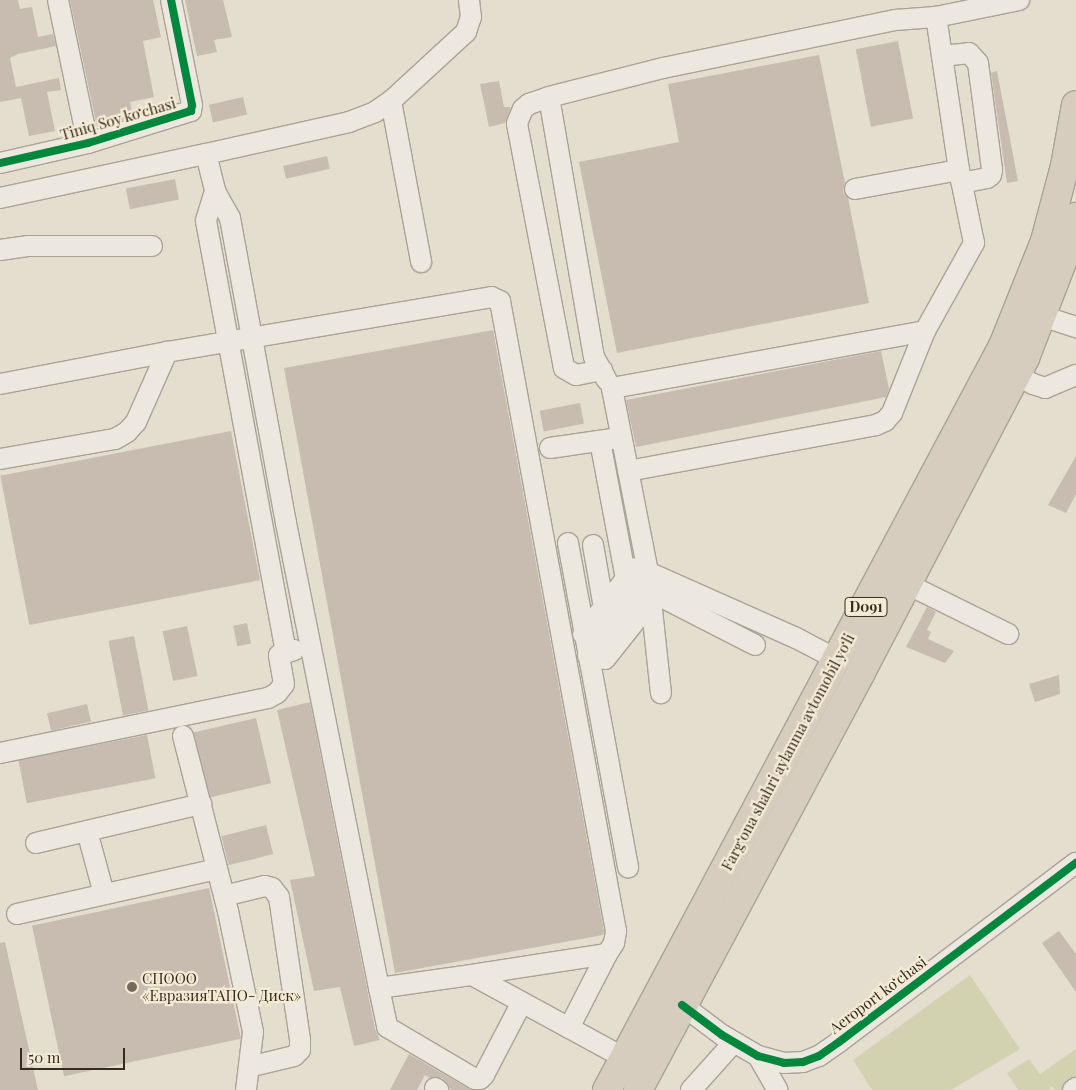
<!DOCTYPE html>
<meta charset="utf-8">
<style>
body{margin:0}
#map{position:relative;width:1076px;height:1090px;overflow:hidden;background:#e4dece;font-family:"Playfair Display",serif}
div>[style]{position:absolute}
.green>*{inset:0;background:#d2d2b1}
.building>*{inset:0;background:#c7bcaf;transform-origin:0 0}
.roads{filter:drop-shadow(1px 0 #a9a397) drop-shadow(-1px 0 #a9a397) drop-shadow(0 1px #a9a397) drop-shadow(0 -1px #a9a397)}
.minor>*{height:20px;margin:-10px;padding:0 10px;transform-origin:10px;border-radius:10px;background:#ece8df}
.highway>*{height:28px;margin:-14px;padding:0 14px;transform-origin:14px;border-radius:14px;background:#d6cdbf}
.cycleway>*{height:8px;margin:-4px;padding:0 4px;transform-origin:4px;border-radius:4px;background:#00873e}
.dots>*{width:14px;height:14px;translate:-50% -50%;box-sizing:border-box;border:2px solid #f4ebd5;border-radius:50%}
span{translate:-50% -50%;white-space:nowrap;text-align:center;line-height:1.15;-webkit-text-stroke:4.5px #f4ebd5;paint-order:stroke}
.shield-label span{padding:1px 4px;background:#f4ebd5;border:1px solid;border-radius:4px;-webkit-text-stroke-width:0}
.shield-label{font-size:14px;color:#372b1f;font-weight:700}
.street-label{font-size:15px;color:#372b1f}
.poi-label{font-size:15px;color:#372b1f}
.left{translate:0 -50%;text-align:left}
.scale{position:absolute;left:20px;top:1048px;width:105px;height:22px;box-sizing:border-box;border:2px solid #372b1f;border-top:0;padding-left:6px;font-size:15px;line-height:18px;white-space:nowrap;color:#372b1f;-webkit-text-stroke:4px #f4ebd5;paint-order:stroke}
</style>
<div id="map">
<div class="green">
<i style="clip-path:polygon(970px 975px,1020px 1049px,951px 1090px,872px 1090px,853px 1060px)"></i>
<i style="clip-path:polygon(1076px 1049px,1076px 1082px,1067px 1090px,1055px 1090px,1052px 1086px,1049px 1088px,1051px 1090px,1018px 1090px,1007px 1073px,1029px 1059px,1040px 1074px)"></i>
</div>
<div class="building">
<i style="clip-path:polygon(0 0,18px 0,20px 9px,32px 7px,38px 37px,53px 34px,56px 46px,18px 54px,10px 58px,16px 87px,59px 78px,61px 90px,47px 92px,55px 131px,29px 136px,21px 98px,0 102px)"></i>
<i style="clip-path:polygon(70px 0,153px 0,161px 37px,143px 41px,154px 97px,130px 102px,133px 117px,97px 127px)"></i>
<i style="clip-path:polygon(185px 0,223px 0,232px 37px,214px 40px,217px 52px,197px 56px)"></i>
<i style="left:898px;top:41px;width:79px;height:43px;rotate:79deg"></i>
<i style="clip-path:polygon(819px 55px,845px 183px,843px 192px,848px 198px,869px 303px,617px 353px,579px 162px,679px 142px,668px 84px)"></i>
<i style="clip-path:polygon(997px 71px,1018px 181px,1007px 183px,991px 73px)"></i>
<i style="clip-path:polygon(499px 81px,504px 107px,511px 107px,505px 123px,489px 127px,480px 84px)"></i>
<i style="left:243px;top:97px;width:18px;height:35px;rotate:77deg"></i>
<i style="left:327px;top:156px;width:13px;height:45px;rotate:77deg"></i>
<i style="left:175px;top:179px;width:21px;height:50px;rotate:79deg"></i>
<i style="clip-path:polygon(493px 330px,604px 931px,603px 935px,395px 973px,284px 368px)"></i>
<i style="clip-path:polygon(881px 351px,889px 389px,886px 397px,636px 447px,626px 400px)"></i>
<i style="left:580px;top:403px;width:21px;height:41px;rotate:79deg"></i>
<i style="left:231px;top:431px;width:152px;height:235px;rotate:79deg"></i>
<i style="clip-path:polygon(1076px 456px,1076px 494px,1066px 513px,1048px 505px)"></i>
<i style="clip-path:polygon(927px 607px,936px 612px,927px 630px,931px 632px,928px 639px,954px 651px,945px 663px,906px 647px)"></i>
<i style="left:247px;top:623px;width:21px;height:14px;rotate:79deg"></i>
<i style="left:187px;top:626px;width:51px;height:25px;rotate:78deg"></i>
<i style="left:134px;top:636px;width:76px;height:26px;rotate:79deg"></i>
<i style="clip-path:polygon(1059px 675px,1060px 694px,1035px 702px,1029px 684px)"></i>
<i style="clip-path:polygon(310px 702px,375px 1029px,380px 1040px,354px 1046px,340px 987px,314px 991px,290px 880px,315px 876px,277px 710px)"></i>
<i style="left:87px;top:704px;width:18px;height:41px;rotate:77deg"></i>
<i style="left:256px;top:718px;width:67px;height:64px;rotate:77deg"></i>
<i style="left:147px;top:735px;width:44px;height:131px;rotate:79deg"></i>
<i style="left:266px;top:825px;width:30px;height:46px;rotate:76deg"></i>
<i style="left:209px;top:888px;width:154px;height:181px;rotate:78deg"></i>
<i style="clip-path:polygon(1059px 931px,1076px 954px,1076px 992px,1042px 943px)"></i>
<i style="clip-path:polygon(5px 942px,38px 1090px,0 1090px,0 943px)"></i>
<i style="clip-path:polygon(409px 1054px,469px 1089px,472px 1090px,451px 1090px,442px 1078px,430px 1078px,425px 1075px,417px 1090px,390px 1090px)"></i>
</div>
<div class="roads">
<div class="minor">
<i style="left:58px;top:0;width:146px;rotate:78.2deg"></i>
<i style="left:942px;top:56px;width:27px;rotate:-6deg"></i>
<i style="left:969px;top:53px;width:13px;rotate:48deg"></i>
<i style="left:978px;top:63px;width:108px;rotate:82.5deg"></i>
<i style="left:992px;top:170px;width:5px;rotate:101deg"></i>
<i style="left:991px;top:175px;width:5px;rotate:143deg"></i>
<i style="left:987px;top:178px;width:26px;rotate:169deg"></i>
<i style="left:549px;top:97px;width:264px;rotate:80.2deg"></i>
<i style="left:594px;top:357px;width:26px;rotate:61deg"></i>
<i style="left:391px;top:101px;width:164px;rotate:79.4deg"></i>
<i style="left:206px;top:154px;width:38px;rotate:76deg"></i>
<i style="left:215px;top:191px;width:31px;rotate:61deg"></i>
<i style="left:230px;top:218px;width:310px;rotate:79.6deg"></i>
<i style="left:286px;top:523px;width:474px;rotate:78.7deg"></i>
<i style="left:379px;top:988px;width:94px;rotate:-8deg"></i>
<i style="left:472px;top:975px;width:173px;rotate:28.6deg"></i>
<i style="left:0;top:163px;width:90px;rotate:-12.8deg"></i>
<i style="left:88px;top:143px;width:108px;rotate:-17.3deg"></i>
<i style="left:191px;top:111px;width:6px;rotate:-81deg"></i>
<i style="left:192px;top:105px;width:107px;rotate:-101.3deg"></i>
<i style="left:855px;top:189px;width:106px;rotate:-10.4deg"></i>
<i style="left:215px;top:191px;width:31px;rotate:107deg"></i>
<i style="left:206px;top:221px;width:438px;rotate:79.5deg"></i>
<i style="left:0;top:198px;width:211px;rotate:-12.1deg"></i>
<i style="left:206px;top:154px;width:147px;rotate:-12.6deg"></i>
<i style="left:349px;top:122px;width:28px;rotate:-21deg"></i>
<i style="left:375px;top:112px;width:19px;rotate:-35deg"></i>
<i style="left:391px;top:101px;width:102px;rotate:-42.6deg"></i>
<i style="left:466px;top:32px;width:16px;rotate:-72deg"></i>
<i style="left:471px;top:17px;width:17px;rotate:-97deg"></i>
<i style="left:0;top:250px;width:29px;rotate:-8deg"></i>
<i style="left:29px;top:246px;width:123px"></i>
<i style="left:1042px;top:316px;width:36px;rotate:18deg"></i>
<i style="left:602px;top:370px;width:26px;rotate:169deg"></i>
<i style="left:576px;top:375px;width:14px;rotate:-150deg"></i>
<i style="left:564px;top:368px;width:249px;rotate:-100.9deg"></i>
<i style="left:517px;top:123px;width:15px;rotate:-67deg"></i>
<i style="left:523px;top:109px;width:8px;rotate:-40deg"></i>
<i style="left:529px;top:104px;width:21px;rotate:-19deg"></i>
<i style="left:549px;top:97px;width:118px;rotate:-14.3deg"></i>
<i style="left:663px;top:68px;width:237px;rotate:-11.7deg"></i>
<i style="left:895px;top:20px;width:41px;rotate:-4.2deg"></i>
<i style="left:1016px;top:375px;width:19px;rotate:28deg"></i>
<i style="left:1033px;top:384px;width:13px;rotate:18deg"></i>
<i style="left:1045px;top:388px;width:34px;rotate:-23deg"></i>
<i style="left:0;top:384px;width:170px;rotate:-10.8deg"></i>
<i style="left:167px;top:352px;width:329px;rotate:-9.6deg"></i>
<i style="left:491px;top:297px;width:10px;rotate:24deg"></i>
<i style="left:500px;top:301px;width:641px;rotate:79.57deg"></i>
<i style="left:616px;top:931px;width:12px;rotate:99deg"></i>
<i style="left:614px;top:943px;width:13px;rotate:122deg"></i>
<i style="left:607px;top:954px;width:137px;rotate:171.2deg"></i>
<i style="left:600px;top:441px;width:139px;rotate:79.3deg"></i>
<i style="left:550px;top:448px;width:63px;rotate:-8.3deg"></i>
<i style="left:0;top:459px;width:117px;rotate:-9.9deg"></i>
<i style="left:115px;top:439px;width:14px;rotate:-30deg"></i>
<i style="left:127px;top:432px;width:13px;rotate:-48deg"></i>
<i style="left:136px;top:422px;width:77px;rotate:-66.1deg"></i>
<i style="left:628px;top:471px;width:252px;rotate:-10.5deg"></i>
<i style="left:876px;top:425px;width:10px;rotate:-24deg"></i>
<i style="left:885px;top:421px;width:11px;rotate:-49deg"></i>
<i style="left:892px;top:413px;width:88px;rotate:-68.1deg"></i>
<i style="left:568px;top:543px;width:330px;rotate:79.5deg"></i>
<i style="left:593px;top:545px;width:64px;rotate:80.1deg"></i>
<i style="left:648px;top:572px;width:122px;rotate:83.9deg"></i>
<i style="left:907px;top:584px;width:113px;rotate:26.3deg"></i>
<i style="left:650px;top:591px;width:118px;rotate:27.2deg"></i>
<i style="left:583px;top:634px;width:83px;rotate:-52.3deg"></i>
<i style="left:588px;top:656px;width:98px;rotate:-51.6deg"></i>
<i style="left:605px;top:659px;width:74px;rotate:-51.6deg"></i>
<i style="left:838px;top:660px;width:47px;rotate:-152.4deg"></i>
<i style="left:796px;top:638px;width:162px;rotate:-156deg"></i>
<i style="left:648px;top:572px;width:187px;rotate:-101.1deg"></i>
<i style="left:612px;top:388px;width:318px;rotate:-10.3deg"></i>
<i style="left:925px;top:331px;width:101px;rotate:-60.9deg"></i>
<i style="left:974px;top:243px;width:75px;rotate:-101.6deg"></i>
<i style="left:959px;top:170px;width:155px;rotate:-98.5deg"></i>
<i style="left:936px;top:17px;width:85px;rotate:-11.6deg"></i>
<i style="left:183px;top:736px;width:181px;rotate:75.6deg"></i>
<i style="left:228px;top:911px;width:124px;rotate:78.3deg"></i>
<i style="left:253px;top:1032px;width:58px;rotate:96.9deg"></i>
<i style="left:0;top:753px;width:274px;rotate:-11.6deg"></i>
<i style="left:268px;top:698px;width:10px;rotate:-29deg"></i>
<i style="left:277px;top:693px;width:11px;rotate:-52deg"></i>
<i style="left:284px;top:684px;width:29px;rotate:-100deg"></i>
<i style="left:279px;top:655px;width:16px;rotate:-18deg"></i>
<i style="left:87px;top:831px;width:65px;rotate:74.9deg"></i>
<i style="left:36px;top:843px;width:170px;rotate:-13.3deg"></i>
<i style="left:224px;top:896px;width:42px;rotate:-13.7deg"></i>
<i style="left:265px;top:886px;width:7px;rotate:16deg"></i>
<i style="left:272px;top:888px;width:11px;rotate:52deg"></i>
<i style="left:279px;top:897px;width:145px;rotate:81.6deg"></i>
<i style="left:300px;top:1040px;width:10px;rotate:90deg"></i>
<i style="left:300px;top:1050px;width:8px;rotate:135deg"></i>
<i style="left:294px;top:1056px;width:46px;rotate:166.3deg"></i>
<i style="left:17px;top:914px;width:205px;rotate:-12.7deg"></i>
<i style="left:379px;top:988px;width:40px;rotate:78deg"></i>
<i style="left:387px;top:1027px;width:102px;rotate:30.6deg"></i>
<i style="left:475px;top:1079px;width:5px"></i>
<i style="left:480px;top:1079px;width:6px;rotate:-45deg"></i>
<i style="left:484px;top:1075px;width:82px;rotate:-62.5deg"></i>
<i style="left:682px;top:1005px;width:50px;rotate:36.9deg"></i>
<i style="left:722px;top:1035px;width:42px;rotate:30.3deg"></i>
<i style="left:758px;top:1056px;width:27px;rotate:15deg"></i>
<i style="left:784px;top:1063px;width:19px;rotate:-3deg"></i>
<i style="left:803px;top:1062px;width:17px;rotate:-21deg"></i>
<i style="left:819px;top:1056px;width:24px;rotate:-35deg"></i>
<i style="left:839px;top:1042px;width:297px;rotate:-37.1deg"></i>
<i style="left:569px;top:1028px;width:83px;rotate:-62.8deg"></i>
<i style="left:758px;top:1056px;width:39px;rotate:60deg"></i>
<i style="left:435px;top:1088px;width:4px;rotate:34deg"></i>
<i style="left:691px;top:1090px;width:64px;rotate:-48.1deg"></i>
<i style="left:1073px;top:1090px;width:4px;rotate:-34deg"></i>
</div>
<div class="highway">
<i style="left:607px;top:1090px;width:843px;rotate:-61.98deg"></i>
<i style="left:1003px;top:346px;width:113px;rotate:-68.2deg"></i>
<i style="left:1045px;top:241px;width:78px;rotate:-75.1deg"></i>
<i style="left:1065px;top:166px;width:62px;rotate:-79.8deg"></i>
<i style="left:638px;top:1090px;width:474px;rotate:-61.9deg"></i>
<i style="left:861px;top:672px;width:354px;rotate:-62.4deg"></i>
<i style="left:1025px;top:358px;width:108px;rotate:-68.9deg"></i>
<i style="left:1064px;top:257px;width:42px;rotate:-73.3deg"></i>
</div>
</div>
<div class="cycleway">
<i style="left:0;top:163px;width:90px;rotate:-12.8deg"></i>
<i style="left:88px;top:143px;width:108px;rotate:-17.3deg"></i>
<i style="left:191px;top:111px;width:6px;rotate:-81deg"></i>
<i style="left:192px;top:105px;width:107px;rotate:-101.3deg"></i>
<i style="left:682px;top:1005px;width:50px;rotate:36.9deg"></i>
<i style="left:722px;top:1035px;width:42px;rotate:30.3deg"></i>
<i style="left:758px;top:1056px;width:27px;rotate:15deg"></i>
<i style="left:784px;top:1063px;width:19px;rotate:-3deg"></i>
<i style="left:803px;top:1062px;width:17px;rotate:-21deg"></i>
<i style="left:819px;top:1056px;width:24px;rotate:-35deg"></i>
<i style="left:839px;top:1042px;width:297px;rotate:-37.1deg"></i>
</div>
<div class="dots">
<i style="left:132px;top:987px;background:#746a5c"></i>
</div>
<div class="shield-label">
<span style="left:866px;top:607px">D091</span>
</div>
<div class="street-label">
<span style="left:118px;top:119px;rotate:-16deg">Tiniq Soy koʻchasi</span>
<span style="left:788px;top:752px;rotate:-62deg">Fargʻona shahri aylanma avtomobil yoʻli</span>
<span style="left:878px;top:995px;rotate:-37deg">Aeroport koʻchasi</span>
</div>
<div class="poi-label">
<span class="left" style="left:142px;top:987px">СПООО<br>«ЕвразияТАПО- Диск»</span>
</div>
<div class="scale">50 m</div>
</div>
